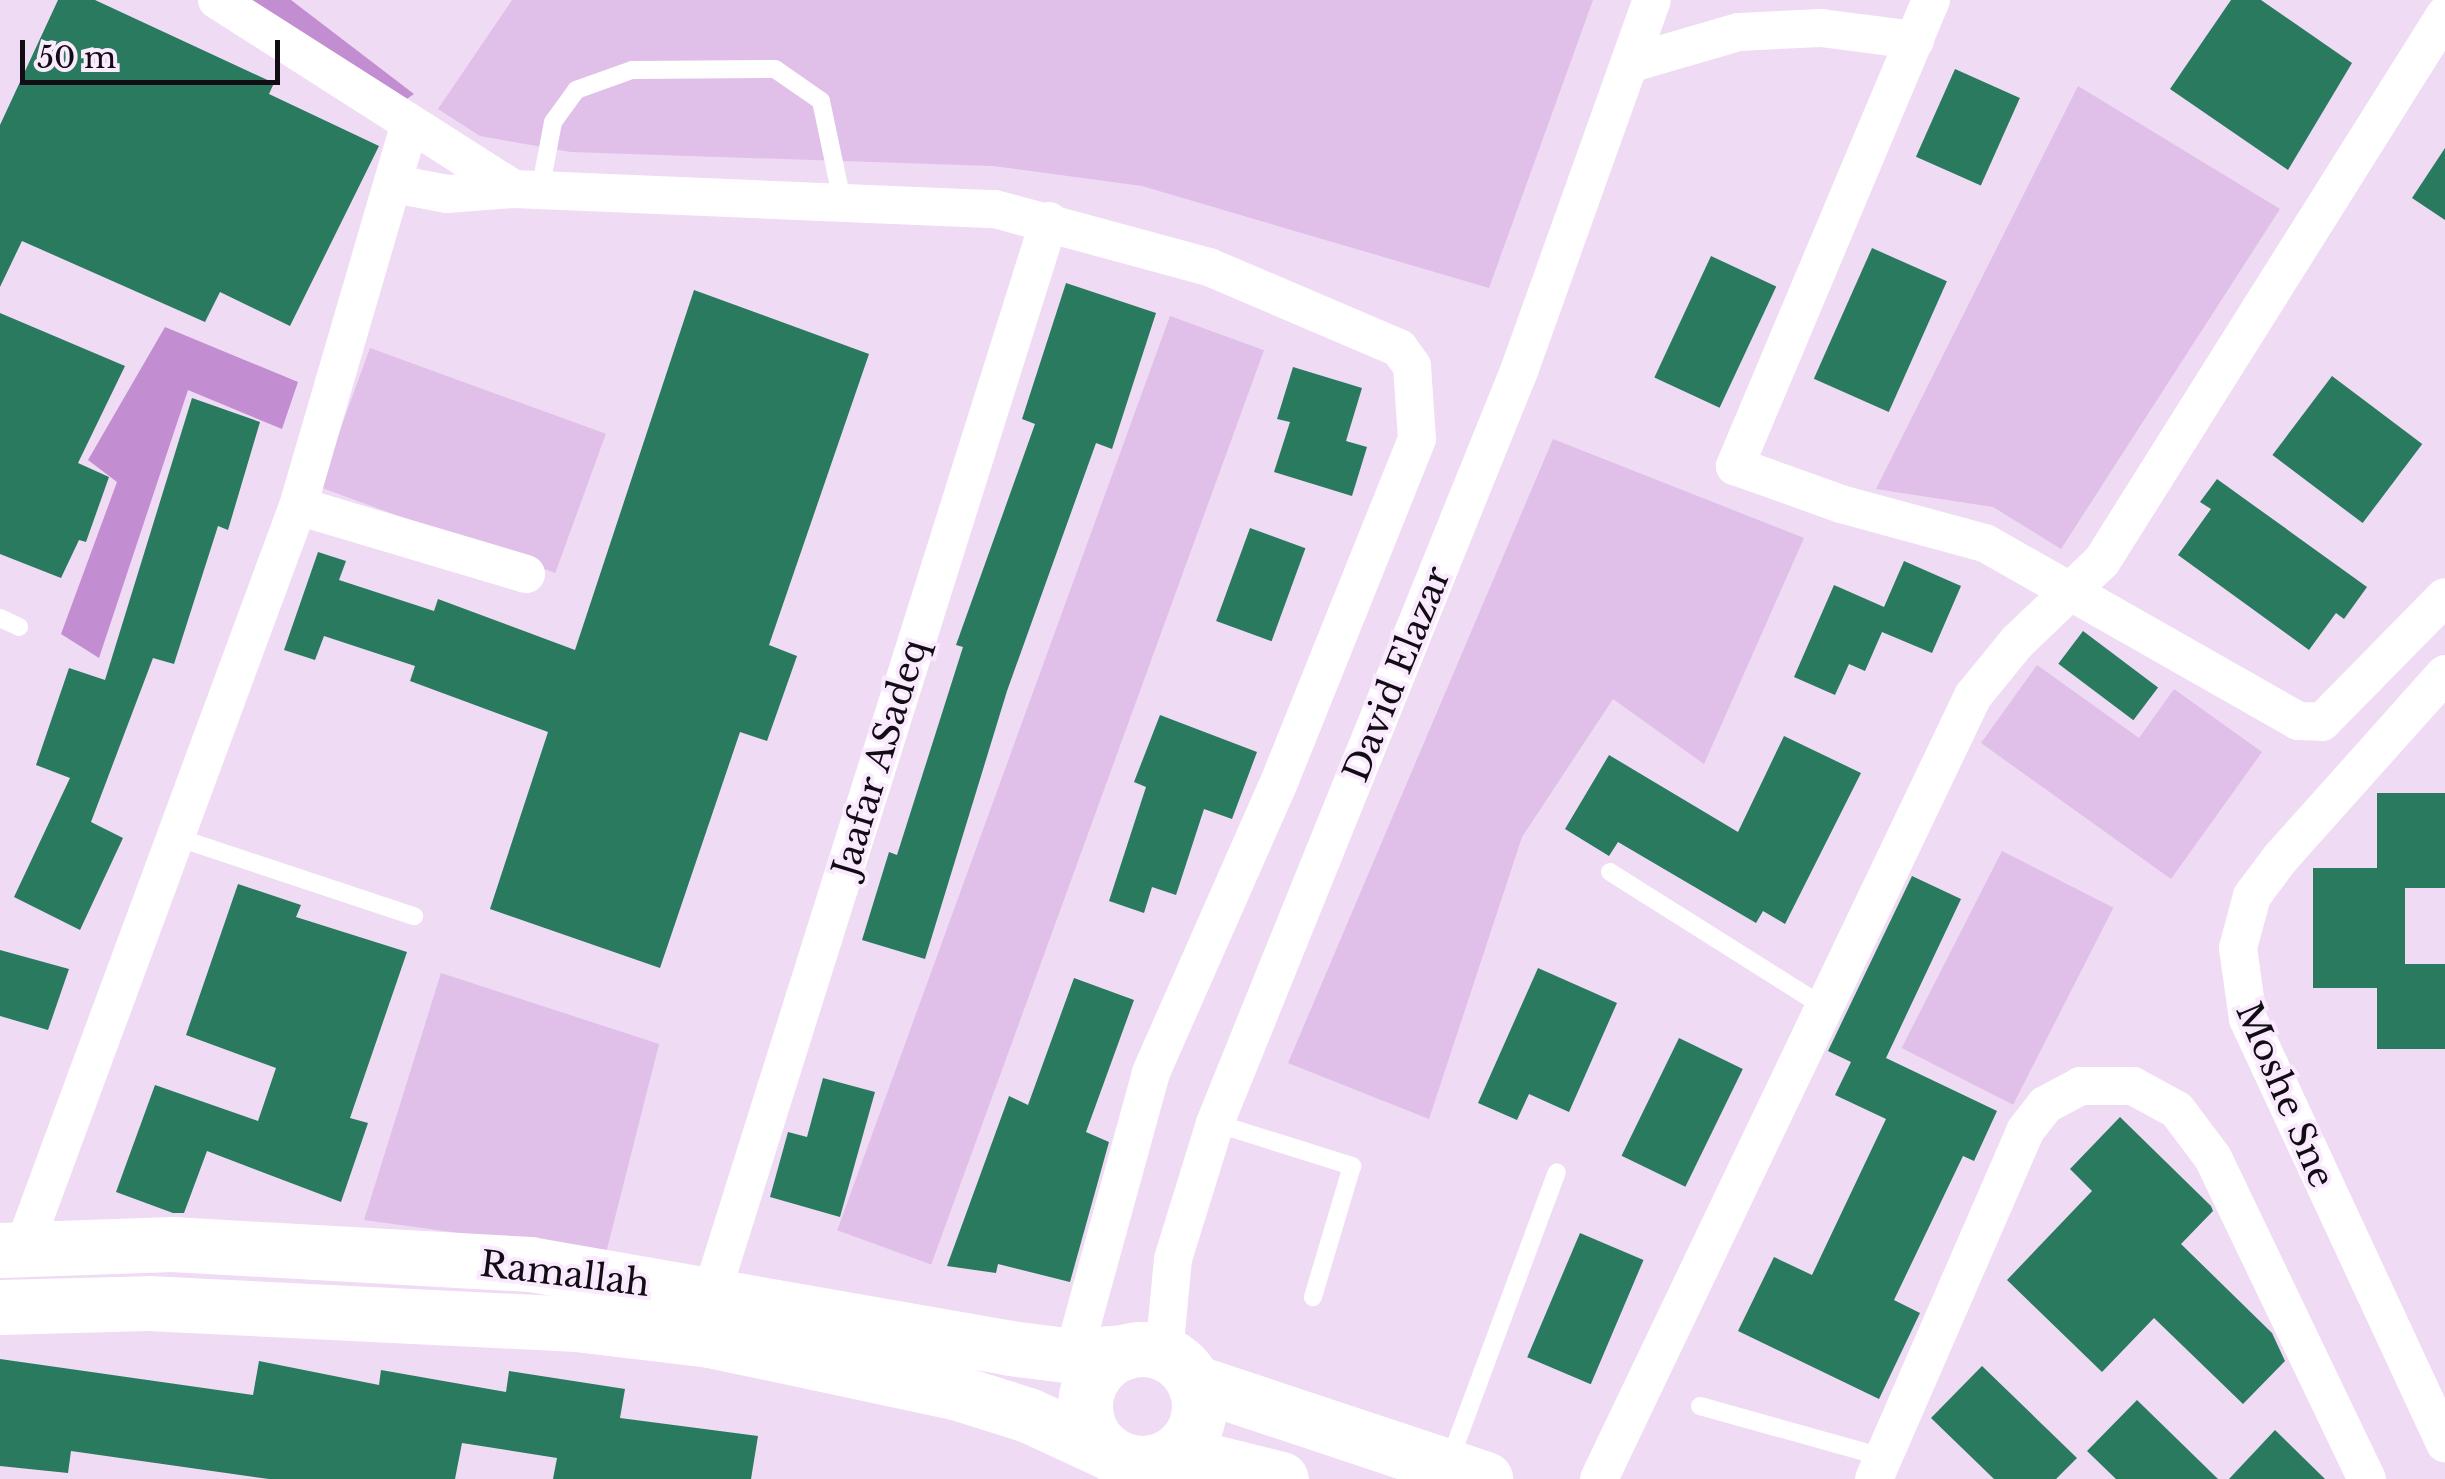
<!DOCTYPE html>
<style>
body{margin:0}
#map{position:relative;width:2445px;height:1479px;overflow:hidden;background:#efdbf4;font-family:"Libre Baskerville",serif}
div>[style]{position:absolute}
.green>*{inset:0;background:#e0bfe9;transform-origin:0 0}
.forest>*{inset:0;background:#c38ed1}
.building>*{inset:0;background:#297a5f;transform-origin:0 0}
.service>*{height:18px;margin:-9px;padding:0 9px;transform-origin:9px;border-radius:9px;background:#fff}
.minor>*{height:38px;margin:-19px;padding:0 19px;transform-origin:19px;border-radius:19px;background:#fff}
.trunk>*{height:55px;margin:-27.5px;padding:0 27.5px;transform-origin:27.5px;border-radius:27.5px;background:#fff}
.trunk>.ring{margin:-27.5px;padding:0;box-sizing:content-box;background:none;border:55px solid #fff;border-radius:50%}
span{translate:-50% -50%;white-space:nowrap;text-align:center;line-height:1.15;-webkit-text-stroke:8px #faeafe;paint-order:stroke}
.street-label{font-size:35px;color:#120c14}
.scale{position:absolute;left:20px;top:40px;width:260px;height:45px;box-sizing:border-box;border:5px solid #120c14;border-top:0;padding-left:12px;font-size:30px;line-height:35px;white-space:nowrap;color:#120c14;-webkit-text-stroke:8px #faeafe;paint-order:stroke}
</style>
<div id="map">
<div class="green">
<i style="clip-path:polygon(512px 0,1593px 0,1489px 288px,1142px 186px,993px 166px,571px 152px,480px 136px,438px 109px)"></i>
<i style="clip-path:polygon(2078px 86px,2280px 209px,2061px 549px,1993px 507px,1876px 489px)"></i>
<i style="left:1170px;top:316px;width:100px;height:973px;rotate:20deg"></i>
<i style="left:370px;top:348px;width:251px;height:148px;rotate:20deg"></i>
<i style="clip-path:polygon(1553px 439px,1804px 538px,1704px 764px,1613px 699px,1522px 837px,1429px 1119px,1288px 1063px)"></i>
<i style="clip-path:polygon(2037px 665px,2139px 738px,2174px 689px,2262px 752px,2171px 879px,1981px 743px)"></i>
<i style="left:2002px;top:851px;width:125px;height:221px;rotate:27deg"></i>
<i style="clip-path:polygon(441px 973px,659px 1044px,606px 1253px,364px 1220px)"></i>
</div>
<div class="forest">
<i style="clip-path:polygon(245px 0,291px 0,414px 94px,398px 105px)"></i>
<i style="clip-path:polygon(165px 327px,298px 382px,282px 429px,188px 390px,99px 658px,61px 634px,117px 482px,88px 460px)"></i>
</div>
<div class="building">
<i style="clip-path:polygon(58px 0,95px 0,274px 83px,269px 94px,379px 146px,290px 326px,220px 292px,205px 322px,22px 241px,0 287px,0 125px)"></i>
<i style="clip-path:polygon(2231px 0,2261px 0,2352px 63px,2288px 170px,2170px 89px)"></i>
<i style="left:1955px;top:69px;width:71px;height:96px;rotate:24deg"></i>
<i style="clip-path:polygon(2445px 148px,2445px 220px,2412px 198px)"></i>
<i style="left:1872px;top:248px;width:82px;height:143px;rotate:24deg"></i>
<i style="left:1711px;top:256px;width:72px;height:134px;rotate:25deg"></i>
<i style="clip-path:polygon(1066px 283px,1156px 313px,1112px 449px,1096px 443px,1007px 691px,925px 959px,862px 940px,889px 852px,897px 855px,963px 647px,956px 645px,1035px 424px,1022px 419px)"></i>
<i style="clip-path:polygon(694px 290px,869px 354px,769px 645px,797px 656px,767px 741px,740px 732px,660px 968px,490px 909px,548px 732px,410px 681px,415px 666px,324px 636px,315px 660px,284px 650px,318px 552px,346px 561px,339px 580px,434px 611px,438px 599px,575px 650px)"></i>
<i style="clip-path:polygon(0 313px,125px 366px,78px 463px,109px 477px,86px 542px,79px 540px,61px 578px,0 554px)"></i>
<i style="clip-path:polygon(1293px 367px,1362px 388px,1346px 441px,1367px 447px,1352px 496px,1274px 472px,1290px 422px,1277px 419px)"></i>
<i style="left:2332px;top:376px;width:113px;height:99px;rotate:37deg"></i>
<i style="clip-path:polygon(192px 398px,260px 422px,228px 530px,218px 526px,174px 664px,153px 658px,91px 822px,123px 838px,80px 930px,14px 897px,70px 778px,36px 765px,69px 668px,105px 680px)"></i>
<i style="clip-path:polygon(2217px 479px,2367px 587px,2344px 619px,2336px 613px,2309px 650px,2178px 555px,2211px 509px,2200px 502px)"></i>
<i style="left:1250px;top:528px;width:59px;height:99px;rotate:20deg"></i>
<i style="clip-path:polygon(1904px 561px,1961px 586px,1932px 653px,1882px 632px,1865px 671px,1849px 664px,1835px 695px,1794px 677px,1834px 585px,1884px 607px)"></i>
<i style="left:2083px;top:631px;width:94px;height:41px;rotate:37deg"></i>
<i style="clip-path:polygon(1160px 715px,1257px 752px,1232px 819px,1204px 809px,1176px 895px,1152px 887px,1144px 913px,1109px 901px,1146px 787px,1134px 782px)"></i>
<i style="clip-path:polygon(1784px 736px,1861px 773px,1785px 924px,1763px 911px,1756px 923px,1618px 842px,1609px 856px,1565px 829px,1609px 755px,1738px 832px)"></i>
<i style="clip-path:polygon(2377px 793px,2445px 793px,2445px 888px,2405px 888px,2405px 964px,2445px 964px,2445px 1049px,2377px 1049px,2377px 988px,2313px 988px,2313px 868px,2377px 868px)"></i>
<i style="clip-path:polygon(1912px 876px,1961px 899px,1886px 1058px,1997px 1111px,1974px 1161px,1963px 1156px,1894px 1300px,1920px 1313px,1879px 1399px,1738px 1331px,1774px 1257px,1812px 1275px,1886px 1119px,1835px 1095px,1851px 1062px,1828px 1051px)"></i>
<i style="clip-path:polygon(238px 884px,301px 905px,296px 917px,407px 952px,350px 1118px,368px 1123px,341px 1202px,207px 1151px,184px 1213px,173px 1213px,116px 1192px,155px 1085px,258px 1121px,276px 1068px,186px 1035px)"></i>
<i style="clip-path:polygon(0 950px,69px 969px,48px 1030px,0 1016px)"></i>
<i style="clip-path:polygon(1538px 968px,1617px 1003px,1569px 1112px,1529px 1094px,1517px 1120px,1478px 1103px)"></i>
<i style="clip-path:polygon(1074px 978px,1134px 1000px,1086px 1132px,1109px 1142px,1070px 1282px,998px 1264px,996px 1273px,947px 1266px,1009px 1096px,1028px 1105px)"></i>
<i style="left:1679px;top:1038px;width:71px;height:131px;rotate:26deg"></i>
<i style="clip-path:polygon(823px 1078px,875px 1092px,840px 1217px,770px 1197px,788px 1132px,807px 1137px)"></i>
<i style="clip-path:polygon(2120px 1117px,2211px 1206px,2213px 1211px,2181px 1244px,2272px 1333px,2285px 1361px,2243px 1404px,2154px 1318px,2102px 1372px,2007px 1280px,2092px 1191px,2070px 1169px)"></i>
<i style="left:1580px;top:1233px;width:69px;height:135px;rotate:23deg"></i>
<i style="clip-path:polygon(0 1359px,253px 1395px,259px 1361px,379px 1385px,381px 1370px,506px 1392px,509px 1371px,625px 1389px,620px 1418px,758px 1436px,751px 1479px,553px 1479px,557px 1458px,462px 1443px,455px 1479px,269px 1479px,71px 1451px,68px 1473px,0 1466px)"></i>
<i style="clip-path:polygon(1982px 1366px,2077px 1458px,2056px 1479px,1994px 1479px,1931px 1418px)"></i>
<i style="clip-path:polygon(2137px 1400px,2218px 1479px,2116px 1479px,2087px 1451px)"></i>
<i style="clip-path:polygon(2275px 1430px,2325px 1479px,2229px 1479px)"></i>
</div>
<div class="service">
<i style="left:540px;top:191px;width:70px;rotate:-79.3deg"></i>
<i style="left:553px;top:122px;width:39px;rotate:-54deg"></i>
<i style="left:576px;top:90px;width:59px;rotate:-19.7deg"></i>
<i style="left:632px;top:70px;width:143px;rotate:-0.4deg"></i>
<i style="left:775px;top:69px;width:56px;rotate:34.8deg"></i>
<i style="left:821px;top:101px;width:106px;rotate:78.1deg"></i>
<i style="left:0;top:618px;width:21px;rotate:25deg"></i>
<i style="left:176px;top:837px;width:251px;rotate:18.4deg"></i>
<i style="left:1610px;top:872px;width:253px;rotate:32.2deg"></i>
<i style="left:1215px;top:1123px;width:144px;rotate:17.4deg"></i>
<i style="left:1352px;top:1166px;width:137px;rotate:106.6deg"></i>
<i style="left:1700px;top:1406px;width:190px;rotate:15.6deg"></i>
<i style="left:1449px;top:1462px;width:309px;rotate:-69.6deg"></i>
</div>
<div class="minor">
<i style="left:217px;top:0;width:352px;rotate:32.5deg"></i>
<i style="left:1931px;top:0;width:506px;rotate:112.81deg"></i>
<i style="left:1735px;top:466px;width:113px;rotate:19.7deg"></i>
<i style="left:1841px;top:504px;width:149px;rotate:15.2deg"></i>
<i style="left:1985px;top:543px;width:360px;rotate:29.6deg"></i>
<i style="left:2298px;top:721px;width:24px;rotate:2deg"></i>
<i style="left:2322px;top:722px;width:175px;rotate:-45.5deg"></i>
<i style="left:1632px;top:63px;width:111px;rotate:-16.2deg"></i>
<i style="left:1739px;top:32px;width:82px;rotate:-2.8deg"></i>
<i style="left:1821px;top:28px;width:95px;rotate:7.3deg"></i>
<i style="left:395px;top:184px;width:53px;rotate:10.9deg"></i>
<i style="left:447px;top:194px;width:67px;rotate:-4.3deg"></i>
<i style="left:514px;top:189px;width:481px;rotate:2.4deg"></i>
<i style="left:995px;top:209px;width:222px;rotate:15.2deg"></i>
<i style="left:1209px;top:267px;width:207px;rotate:23.1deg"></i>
<i style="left:1399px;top:348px;width:22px;rotate:54deg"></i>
<i style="left:1412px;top:366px;width:73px;rotate:86.1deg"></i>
<i style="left:1417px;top:439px;width:367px;rotate:111.9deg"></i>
<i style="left:1280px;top:780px;width:320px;rotate:113.8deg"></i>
<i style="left:1151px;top:1073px;width:294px;rotate:105.4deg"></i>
<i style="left:298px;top:506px;width:238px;rotate:16.6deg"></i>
<i style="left:2445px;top:674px;width:244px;rotate:131.8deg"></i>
<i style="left:2282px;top:856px;width:50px;rotate:126.9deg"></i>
<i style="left:2252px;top:896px;width:54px;rotate:105.1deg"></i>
<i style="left:2238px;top:948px;width:72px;rotate:82deg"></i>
<i style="left:2248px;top:1019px;width:468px;rotate:65.1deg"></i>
<i style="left:23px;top:1249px;width:792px;rotate:-69.69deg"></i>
<i style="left:298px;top:506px;width:398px;rotate:-73.7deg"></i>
<i style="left:711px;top:1295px;width:1126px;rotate:-72.53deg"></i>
<i style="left:1164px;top:1353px;width:94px;rotate:-84.5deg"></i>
<i style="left:1173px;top:1259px;width:142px;rotate:-72.8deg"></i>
<i style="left:1215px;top:1123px;width:811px;rotate:-67.99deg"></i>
<i style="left:1519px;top:371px;width:394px;rotate:-70.3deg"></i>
<i style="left:1153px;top:1479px;width:17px;rotate:-77deg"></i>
<i style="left:1599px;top:1479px;width:868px;rotate:-64.47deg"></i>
<i style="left:1973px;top:696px;width:70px;rotate:-50.8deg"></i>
<i style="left:2017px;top:642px;width:117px;rotate:-43.6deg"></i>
<i style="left:2102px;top:561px;width:645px;rotate:-57.86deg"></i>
<i style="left:1874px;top:1479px;width:379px;rotate:-66.5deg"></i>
<i style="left:2025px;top:1131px;width:33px;rotate:-52deg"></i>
<i style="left:2045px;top:1105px;width:40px;rotate:-28deg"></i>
<i style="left:2080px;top:1086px;width:53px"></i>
<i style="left:2133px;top:1086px;width:50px;rotate:28.6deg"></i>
<i style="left:2177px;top:1110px;width:60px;rotate:53.1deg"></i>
<i style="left:2213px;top:1158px;width:356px;rotate:64.4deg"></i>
</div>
<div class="trunk">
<i style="left:0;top:1250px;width:172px;rotate:-2deg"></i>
<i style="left:172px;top:1244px;width:359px;rotate:3.2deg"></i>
<i style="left:530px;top:1264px;width:487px;rotate:9.9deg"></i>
<i style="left:1010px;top:1348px;width:64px;rotate:7.2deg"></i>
<i style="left:1073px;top:1356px;width:52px;rotate:-4.4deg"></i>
<i style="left:0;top:1307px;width:148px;rotate:-1.5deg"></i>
<i style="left:148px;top:1303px;width:429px;rotate:2.8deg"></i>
<i style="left:576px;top:1324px;width:135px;rotate:6.8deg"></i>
<i style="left:710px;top:1340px;width:250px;rotate:12deg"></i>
<i style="left:955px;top:1392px;width:77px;rotate:17.5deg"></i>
<i style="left:1028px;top:1415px;width:86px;rotate:24.8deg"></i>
<i class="ring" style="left:1085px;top:1349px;width:59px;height:59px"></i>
<i style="left:1194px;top:1382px;width:307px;rotate:18.4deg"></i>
<i style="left:1176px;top:1453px;width:108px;rotate:13.9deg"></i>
</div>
<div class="street-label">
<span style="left:1397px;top:674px;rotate:-68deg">David Elazar</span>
<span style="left:880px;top:758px;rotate:-73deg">Jaafar ASadeq</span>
<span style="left:2285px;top:1095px;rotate:67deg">Moshe Sne</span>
<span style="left:565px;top:1274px;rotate:7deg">Ramallah</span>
</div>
<div class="scale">50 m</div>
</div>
